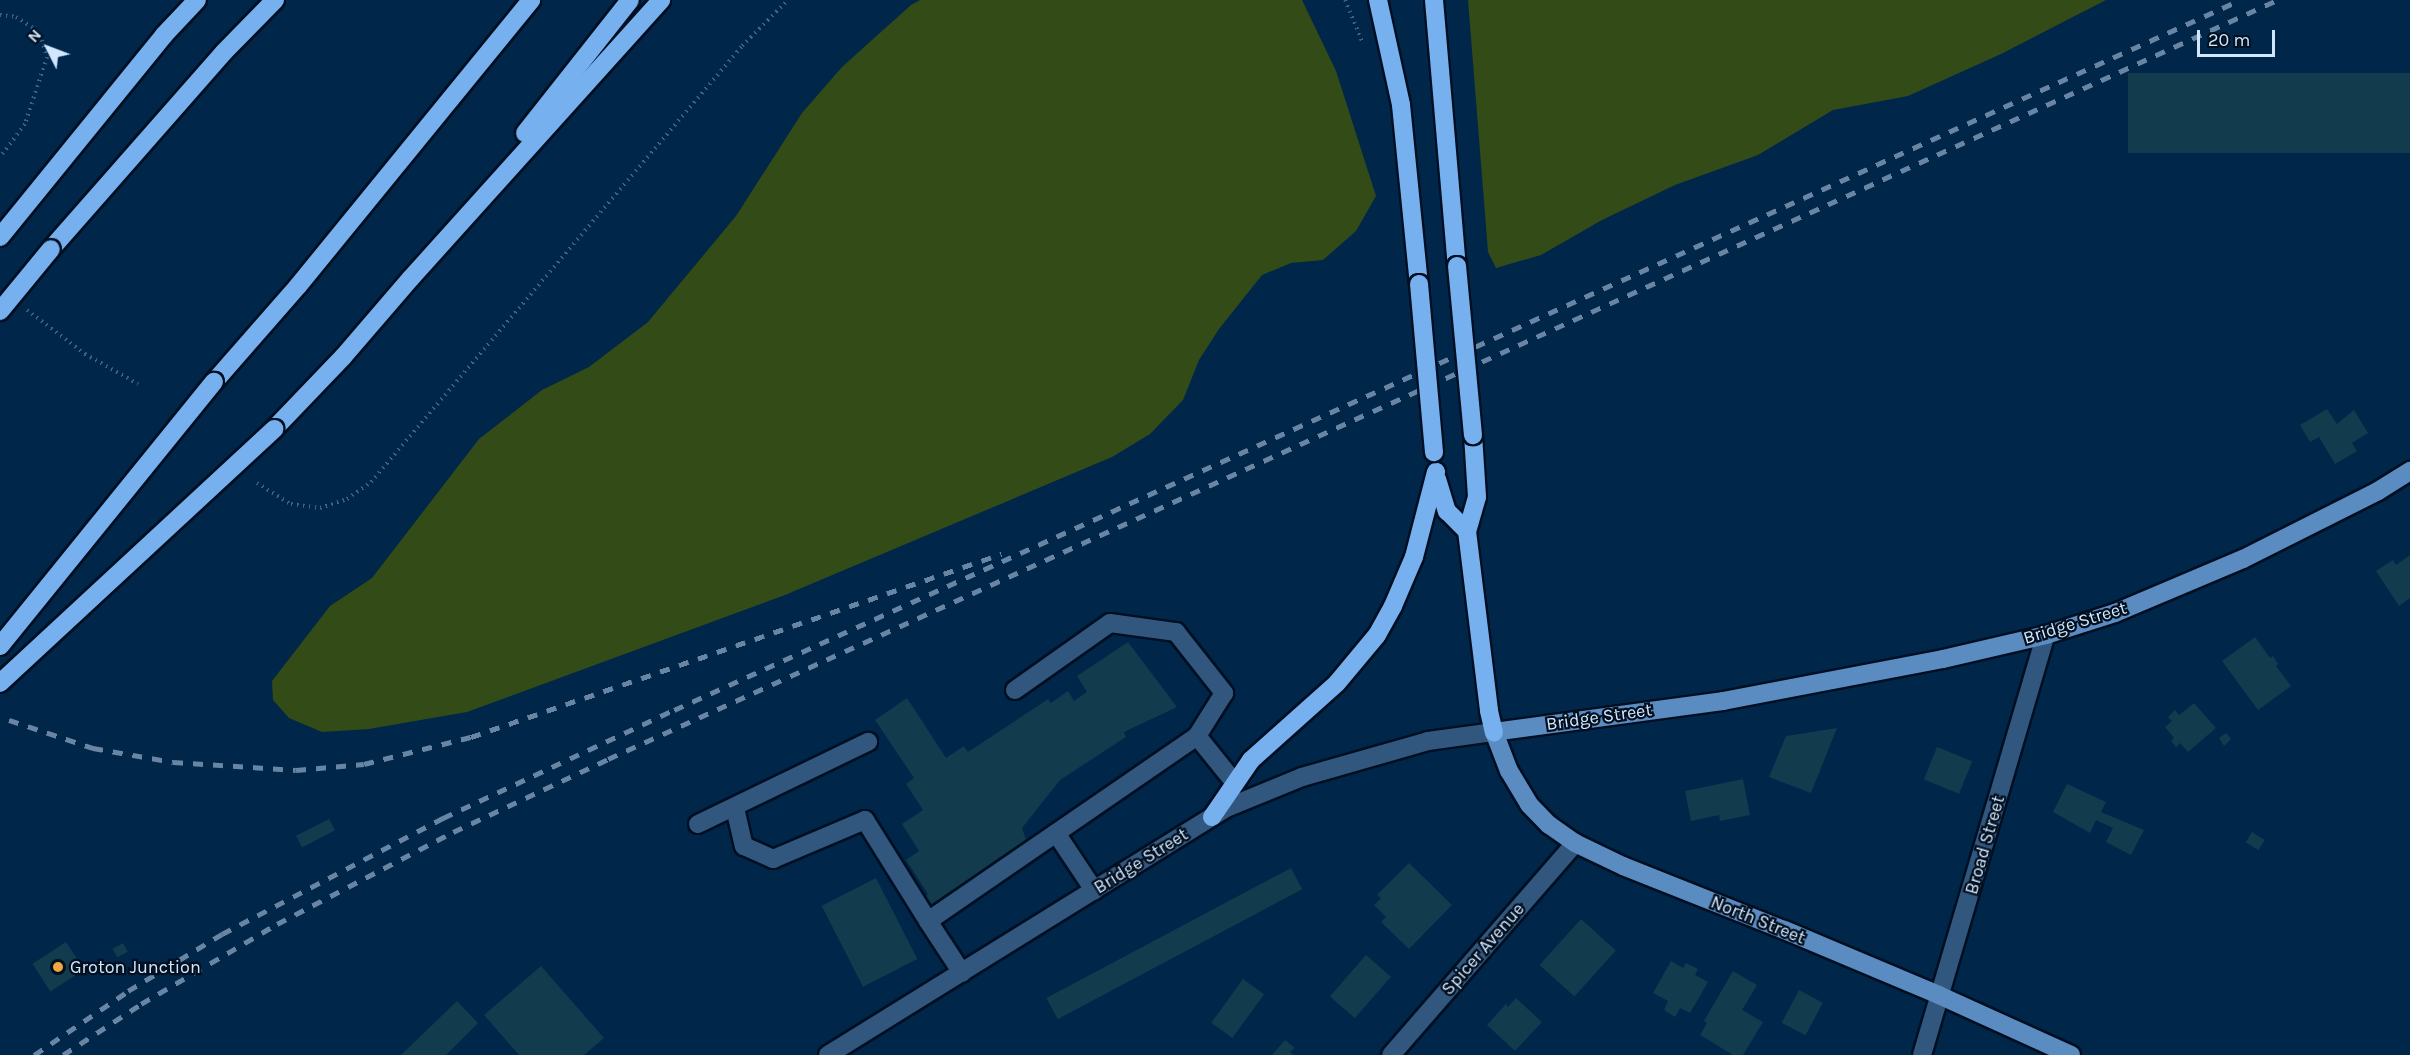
<!DOCTYPE html>
<style>
body{margin:0}
#map{position:relative;width:2410px;height:1055px;overflow:hidden;background:#00264a;font-family:Karla,sans-serif}
div>[style]{position:absolute}
.green>*{inset:0;background:#334b17}
.building>*{inset:0;background:#123b4e;transform-origin:0 0}
.path>*{height:4px;margin-top:-2px;transform-origin:0;background:repeating-linear-gradient(90deg,#416282 0 1.5px,transparent 0 6px)}
.roads{filter:drop-shadow(2px 0 #000f22) drop-shadow(-2px 0 #000f22) drop-shadow(0 2px #000f22) drop-shadow(0 -2px #000f22)}
.minor>*{height:18px;margin:-9px;padding:0 9px;transform-origin:9px;border-radius:9px;background:#31577e}
.major>*{height:18px;margin:-9px;padding:0 9px;transform-origin:9px;border-radius:9px;background:#5b8cc1}
.highway>*{height:18px;margin:-9px;padding:0 9px;transform-origin:9px;border-radius:9px;background:#77b0ee}
.rail>*{height:4.5px;margin-top:-2.25px;transform-origin:0;background:repeating-linear-gradient(90deg,#6886a3 0 10px,transparent 0 20px)}
.bridges{filter:drop-shadow(2px 0 #000f22) drop-shadow(-2px 0 #000f22) drop-shadow(0 2px #000f22) drop-shadow(0 -2px #000f22)}
.highway-bridge>*{height:18px;margin:-9px;padding:0 9px;transform-origin:9px;border-radius:9px;background:#77b0ee}
.dots>*{width:16px;height:16px;translate:-50% -50%;box-sizing:border-box;border:3px solid #020f1f;border-radius:50%}
span{translate:-50% -50%;white-space:nowrap;text-align:center;line-height:1.15;-webkit-text-stroke:4.5px #020f1f;paint-order:stroke}
.street-label{font-size:18px;color:#d1e7fe}
.poi-label{font-size:18px;color:#d1e7fe}
.left{translate:0 -50%;text-align:left}
.north{position:absolute;left:18px;top:18px;width:60px;height:60px;-webkit-text-stroke:4px #020f1f;paint-order:stroke;rotate:312deg;font-size:16px;font-weight:700;line-height:24px;text-align:center;color:#d1e7fe}
.north::after{content:'';display:block;margin:auto;width:21px;height:27px;background:#d1e7fe;clip-path:polygon(50% 0,100% 100%,50% 72%,0 100%)}
.scale{position:absolute;left:2197px;top:30px;width:78px;height:27px;box-sizing:border-box;border:3px solid #d1e7fe;border-top:0;padding-left:8px;font-size:18px;line-height:21px;white-space:nowrap;color:#d1e7fe;-webkit-text-stroke:4px #020f1f;paint-order:stroke}
</style>
<div id="map">
<div class="green">
<i style="clip-path:polygon(920px 0,1302px 0,1336px 71px,1376px 196px,1356px 231px,1323px 260px,1291px 263px,1262px 275px,1219px 329px,1199px 360px,1183px 400px,1150px 434px,1112px 457px,785px 595px,467px 712px,369px 729px,322px 732px,289px 718px,273px 700px,272px 681px,330px 606px,372px 578px,479px 439px,542px 390px,589px 367px,648px 322px,736px 216px,802px 113px,842px 67px,911px 5px)"></i>
<i style="clip-path:polygon(1468px 0,2106px 0,2001px 54px,1908px 96px,1833px 110px,1758px 155px,1675px 185px,1602px 220px,1541px 255px,1496px 268px,1488px 252px)"></i>
</div>
<div class="building">
<i style="left:2410px;top:73px;width:80px;height:282px;rotate:90deg"></i>
<i style="clip-path:polygon(2327px 409px,2337px 424px,2354px 410px,2368px 433px,2352px 443px,2357px 451px,2335px 464px,2319px 437px,2310px 442px,2300px 425px)"></i>
<i style="clip-path:polygon(2410px 555px,2410px 598px,2399px 606px,2376px 571px,2393px 560px,2396px 565px)"></i>
<i style="clip-path:polygon(2255px 637px,2270px 658px,2273px 656px,2278px 664px,2276px 666px,2291px 686px,2258px 710px,2222px 661px)"></i>
<i style="clip-path:polygon(1128px 642px,1177px 707px,1124px 732px,1126px 737px,1060px 780px,1022px 828px,1027px 843px,930px 905px,925px 897px,928px 894px,906px 860px,919px 851px,902px 824px,923px 810px,906px 784px,914px 778px,875px 720px,907px 698px,946px 758px,964px 746px,968px 752px,1048px 699px,1051px 703px,1068px 691px,1074px 701px,1087px 692px,1077px 676px)"></i>
<i style="clip-path:polygon(2194px 703px,2216px 728px,2188px 752px,2180px 743px,2176px 747px,2171px 741px,2174px 738px,2165px 727px,2172px 721px,2168px 717px,2175px 710px,2179px 715px)"></i>
<i style="clip-path:polygon(1837px 728px,1811px 793px,1769px 777px,1786px 736px)"></i>
<i style="clip-path:polygon(2226px 733px,2231px 739px,2224px 746px,2219px 738px)"></i>
<i style="left:1937px;top:747px;width:38px;height:35px;rotate:22deg"></i>
<i style="clip-path:polygon(1743px 779px,1750px 815px,1720px 821px,1719px 815px,1691px 821px,1685px 791px)"></i>
<i style="clip-path:polygon(2067px 784px,2106px 802px,2101px 812px,2144px 830px,2131px 855px,2106px 842px,2113px 828px,2096px 820px,2090px 833px,2053px 812px)"></i>
<i style="left:329px;top:819px;width:13px;height:37px;rotate:63deg"></i>
<i style="left:2252px;top:832px;width:15px;height:12px;rotate:32deg"></i>
<i style="clip-path:polygon(1409px 863px,1452px 905px,1409px 949px,1381px 922px,1386px 917px,1374px 905px,1381px 898px,1377px 895px)"></i>
<i style="left:1291px;top:868px;width:24px;height:277px;rotate:62deg"></i>
<i style="left:876px;top:878px;width:91px;height:61px;rotate:63deg"></i>
<i style="left:1581px;top:919px;width:47px;height:62px;rotate:42deg"></i>
<i style="left:66px;top:942px;width:33px;height:40px;rotate:57deg"></i>
<i style="left:123px;top:943px;width:10px;height:12px;rotate:61deg"></i>
<i style="left:1366px;top:955px;width:33px;height:55px;rotate:41deg"></i>
<i style="clip-path:polygon(1671px 961px,1683px 968px,1686px 963px,1698px 969px,1695px 975px,1708px 982px,1690px 1013px,1680px 1008px,1675px 1017px,1664px 1010px,1668px 1001px,1653px 993px)"></i>
<i style="clip-path:polygon(541px 966px,604px 1038px,584px 1055px,519px 1055px,484px 1015px)"></i>
<i style="clip-path:polygon(1733px 971px,1757px 985px,1742px 1010px,1763px 1022px,1743px 1055px,1733px 1055px,1700px 1035px,1707px 1023px,1704px 1021px)"></i>
<i style="left:1243px;top:979px;width:26px;height:54px;rotate:36deg"></i>
<i style="left:1799px;top:990px;width:27px;height:37px;rotate:28deg"></i>
<i style="clip-path:polygon(1516px 998px,1542px 1022px,1515px 1051px,1487px 1025px,1506px 1004px,1508px 1007px)"></i>
<i style="clip-path:polygon(457px 1001px,478px 1023px,446px 1055px,401px 1055px)"></i>
<i style="clip-path:polygon(1285px 1040px,1295px 1048px,1290px 1052px,1294px 1055px,1272px 1055px)"></i>
</div>
<div class="path">
<i style="left:1345px;top:0;width:44px;rotate:67.5deg"></i>
<i style="left:0;top:15px;width:16px;rotate:7deg"></i>
<i style="left:16px;top:17px;width:19px;rotate:32deg"></i>
<i style="left:32px;top:27px;width:16px;rotate:52deg"></i>
<i style="left:42px;top:40px;width:18px;rotate:74deg"></i>
<i style="left:47px;top:57px;width:71px;rotate:108.2deg"></i>
<i style="left:25px;top:124px;width:41px;rotate:127.1deg"></i>
<i style="left:27px;top:310px;width:73px;rotate:37.2deg"></i>
<i style="left:85px;top:354px;width:61px;rotate:29.5deg"></i>
<i style="left:257px;top:483px;width:40px;rotate:32deg"></i>
<i style="left:291px;top:504px;width:29px;rotate:8deg"></i>
<i style="left:320px;top:508px;width:28px;rotate:-18deg"></i>
<i style="left:347px;top:499px;width:29px;rotate:-35deg"></i>
<i style="left:371px;top:482px;width:572px;rotate:-49.6deg"></i>
<i style="left:742px;top:46px;width:65px;rotate:-45deg"></i>
</div>
<div class="roads">
<div class="minor">
<i style="left:1015px;top:690px;width:116px;rotate:-35.2deg"></i>
<i style="left:1110px;top:623px;width:67px;rotate:7.8deg"></i>
<i style="left:1176px;top:632px;width:78px;rotate:51.8deg"></i>
<i style="left:1224px;top:693px;width:51px;rotate:122.1deg"></i>
<i style="left:1197px;top:736px;width:59px;rotate:51.2deg"></i>
<i style="left:735px;top:808px;width:39px;rotate:77deg"></i>
<i style="left:744px;top:846px;width:32px;rotate:24deg"></i>
<i style="left:773px;top:859px;width:100px;rotate:-23deg"></i>
<i style="left:865px;top:820px;width:119px;rotate:58deg"></i>
<i style="left:928px;top:921px;width:326px;rotate:-34.5deg"></i>
<i style="left:698px;top:824px;width:189px;rotate:-25.8deg"></i>
<i style="left:1056px;top:833px;width:69px;rotate:56.3deg"></i>
<i style="left:928px;top:921px;width:62px;rotate:56.8deg"></i>
<i style="left:828px;top:1055px;width:466px;rotate:-31.8deg"></i>
<i style="left:1224px;top:809px;width:84px;rotate:-22.3deg"></i>
<i style="left:1302px;top:777px;width:131px;rotate:-15.9deg"></i>
<i style="left:1428px;top:741px;width:67px;rotate:-7.8deg"></i>
<i style="left:1391px;top:1055px;width:281px;rotate:-49deg"></i>
<i style="left:1922px;top:1055px;width:438px;rotate:-73.6deg"></i>
</div>
<div class="major">
<i style="left:2071px;top:1055px;width:145px;rotate:-155.6deg"></i>
<i style="left:1939px;top:995px;width:168px;rotate:-157.2deg"></i>
<i style="left:1784px;top:930px;width:173px;rotate:-158.3deg"></i>
<i style="left:1623px;top:866px;width:53px;rotate:-154.4deg"></i>
<i style="left:1575px;top:843px;width:32px;rotate:-145deg"></i>
<i style="left:1549px;top:825px;width:29px;rotate:-134deg"></i>
<i style="left:1529px;top:804px;width:39px;rotate:-121deg"></i>
<i style="left:1509px;top:771px;width:42px;rotate:-111deg"></i>
<i style="left:1494px;top:732px;width:231px;rotate:-7.7deg"></i>
<i style="left:1723px;top:701px;width:224px;rotate:-10.8deg"></i>
<i style="left:1943px;top:659px;width:106px;rotate:-13.1deg"></i>
<i style="left:2046px;top:635px;width:72px;rotate:-17.7deg"></i>
<i style="left:2115px;top:613px;width:139px;rotate:-22.9deg"></i>
<i style="left:2243px;top:559px;width:151px;rotate:-26.7deg"></i>
<i style="left:2378px;top:491px;width:38px;rotate:-32deg"></i>
</div>
<div class="highway">
<i style="left:1378px;top:0;width:107px;rotate:77.6deg"></i>
<i style="left:1401px;top:105px;width:180px;rotate:84.3deg"></i>
<i style="left:1434px;top:0;width:267px;rotate:85.1deg"></i>
<i style="left:525px;top:133px;width:169px;rotate:-51.7deg"></i>
<i style="left:0;top:237px;width:260px;rotate:-50.9deg"></i>
<i style="left:164px;top:35px;width:48px;rotate:-46.7deg"></i>
<i style="left:51px;top:249px;width:262px;rotate:-48.7deg"></i>
<i style="left:224px;top:52px;width:73px;rotate:-45.6deg"></i>
<i style="left:214px;top:382px;width:128px;rotate:-48.8deg"></i>
<i style="left:298px;top:286px;width:369px;rotate:-50.8deg"></i>
<i style="left:274px;top:429px;width:100px;rotate:-46.2deg"></i>
<i style="left:343px;top:357px;width:104px;rotate:-49.3deg"></i>
<i style="left:411px;top:278px;width:374px;rotate:-48deg"></i>
<i style="left:1473px;top:435px;width:62px;rotate:86.3deg"></i>
<i style="left:1477px;top:497px;width:35px;rotate:106deg"></i>
<i style="left:1467px;top:531px;width:181px;rotate:83deg"></i>
<i style="left:1489px;top:711px;width:22px;rotate:77deg"></i>
<i style="left:1437px;top:479px;width:34px;rotate:73deg"></i>
<i style="left:1447px;top:511px;width:28px;rotate:45deg"></i>
<i style="left:1212px;top:817px;width:69px;rotate:-55.6deg"></i>
<i style="left:1251px;top:760px;width:115px;rotate:-41.8deg"></i>
<i style="left:1337px;top:683px;width:62px;rotate:-50.2deg"></i>
<i style="left:1377px;top:635px;width:33px;rotate:-61deg"></i>
<i style="left:1393px;top:606px;width:53px;rotate:-66.8deg"></i>
<i style="left:1414px;top:557px;width:88px;rotate:-75.5deg"></i>
</div>
</div>
<div class="rail">
<i style="left:9px;top:720px;width:89px;rotate:18.4deg"></i>
<i style="left:93px;top:748px;width:81px;rotate:9.9deg"></i>
<i style="left:173px;top:762px;width:123px;rotate:3.7deg"></i>
<i style="left:296px;top:770px;width:68px;rotate:-5deg"></i>
<i style="left:364px;top:764px;width:110px;rotate:-14.2deg"></i>
<i style="left:471px;top:737px;width:561px;rotate:-19.05deg"></i>
<i style="left:34px;top:1055px;width:114px;rotate:-34.2deg"></i>
<i style="left:128px;top:991px;width:110px;rotate:-31.2deg"></i>
<i style="left:222px;top:934px;width:250px;rotate:-27.7deg"></i>
<i style="left:443px;top:818px;width:255px;rotate:-25.1deg"></i>
<i style="left:674px;top:710px;width:1719px;rotate:-24.39deg"></i>
<i style="left:63px;top:1055px;width:93px;rotate:-33.2deg"></i>
<i style="left:141px;top:1004px;width:158px;rotate:-30.5deg"></i>
<i style="left:277px;top:924px;width:199px;rotate:-27.6deg"></i>
<i style="left:453px;top:832px;width:171px;rotate:-25.2deg"></i>
<i style="left:608px;top:759px;width:1833px;rotate:-24.45deg"></i>
</div>
<div class="bridges">
<div class="highway-bridge">
<i style="left:1457px;top:266px;width:170px;rotate:84.6deg"></i>
<i style="left:1419px;top:284px;width:169px;rotate:84.9deg"></i>
<i style="left:0;top:311px;width:80px;rotate:-50.6deg"></i>
<i style="left:0;top:646px;width:340px;rotate:-51deg"></i>
<i style="left:0;top:683px;width:374px;rotate:-42.8deg"></i>
</div>
</div>
<div class="dots">
<i style="left:58px;top:967px;background:#f1a63f"></i>
</div>
<div class="street-label">
<span style="left:2075px;top:623px;rotate:-17deg">Bridge Street</span>
<span style="left:1599px;top:717px;rotate:-8deg">Bridge Street</span>
<span style="left:1985px;top:845px;rotate:-74deg">Broad Street</span>
<span style="left:1141px;top:861px;rotate:-32deg">Bridge Street</span>
<span style="left:1758px;top:920px;rotate:22deg">North Street</span>
<span style="left:1483px;top:949px;rotate:-49deg">Spicer Avenue</span>
</div>
<div class="poi-label">
<span class="left" style="left:70px;top:967px">Groton Junction</span>
</div>
<div class="north">N</div>
<div class="scale">20 m</div>
</div>
